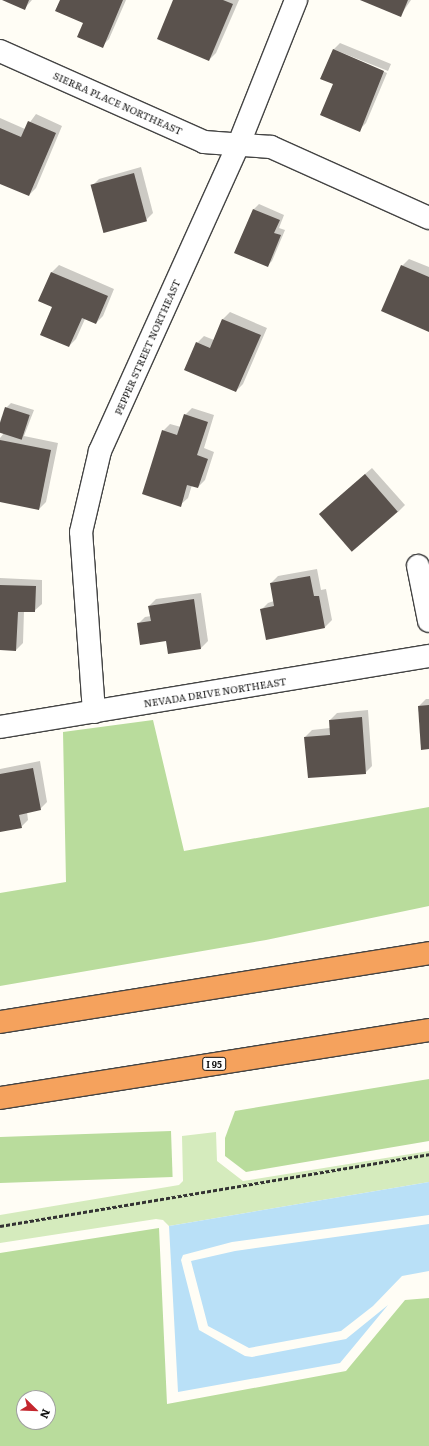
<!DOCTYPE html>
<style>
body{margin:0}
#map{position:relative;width:429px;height:1446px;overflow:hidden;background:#fffdf5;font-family:Literata,serif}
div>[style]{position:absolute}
.green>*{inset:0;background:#d5ebbd}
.forest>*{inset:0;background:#b9dc9c;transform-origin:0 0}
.water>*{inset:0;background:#b9e0f7}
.shadow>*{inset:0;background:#0003}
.building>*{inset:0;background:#5a524d;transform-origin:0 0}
.path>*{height:2.5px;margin-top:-1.25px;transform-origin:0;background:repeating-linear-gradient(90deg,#333 0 4px,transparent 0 6px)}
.roads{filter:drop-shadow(1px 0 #444) drop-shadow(-1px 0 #444) drop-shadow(0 1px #444) drop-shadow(0 -1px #444)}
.minor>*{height:22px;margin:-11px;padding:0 11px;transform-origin:11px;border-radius:11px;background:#fff}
.highway>*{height:22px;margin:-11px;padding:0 11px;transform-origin:11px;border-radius:11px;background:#f5a25d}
span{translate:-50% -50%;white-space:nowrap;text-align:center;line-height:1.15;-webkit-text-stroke:4px #fff;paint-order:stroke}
.shield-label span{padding:1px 3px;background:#fff;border:1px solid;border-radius:3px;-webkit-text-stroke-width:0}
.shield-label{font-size:9px;color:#111;font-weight:700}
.street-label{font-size:10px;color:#111}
.north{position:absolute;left:16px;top:1390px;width:40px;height:40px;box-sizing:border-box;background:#fff;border:1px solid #a0a0a0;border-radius:50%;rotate:113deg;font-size:11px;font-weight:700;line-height:16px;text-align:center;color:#111}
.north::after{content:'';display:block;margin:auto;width:14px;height:18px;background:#c4262e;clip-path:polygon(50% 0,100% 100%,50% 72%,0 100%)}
</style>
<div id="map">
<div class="green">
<i style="clip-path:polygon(216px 1132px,217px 1161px,243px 1181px,429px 1151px,429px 1182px,169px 1226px,163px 1220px,156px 1219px,0 1243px,0 1215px,179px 1185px,183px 1181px,182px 1136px)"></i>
</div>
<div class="forest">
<i style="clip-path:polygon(153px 720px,184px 851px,429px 807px,429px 906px,266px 940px,0 986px,0 893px,66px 882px,63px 732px)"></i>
<i style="clip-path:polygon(429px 1079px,429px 1141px,246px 1172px,225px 1156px,225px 1138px,235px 1111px)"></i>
<i style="left:171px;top:1131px;width:46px;height:173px;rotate:88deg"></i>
<i style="clip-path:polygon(evenodd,159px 1228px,167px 1404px,346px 1371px,405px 1300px,429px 1298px,429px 1446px,0 1446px,0 1253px,159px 1228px,24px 1398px,48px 1398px,48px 1422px,24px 1422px,24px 1398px)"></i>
</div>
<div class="water">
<i style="clip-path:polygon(429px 1182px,429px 1215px,232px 1242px,183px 1255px,181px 1260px,199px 1330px,245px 1356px,252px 1357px,346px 1339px,388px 1305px,340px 1363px,178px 1392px,169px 1226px)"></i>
<i style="clip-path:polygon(429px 1224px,429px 1271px,402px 1276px,373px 1306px,341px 1331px,249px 1348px,208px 1326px,191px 1261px,235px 1251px)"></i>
</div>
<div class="shadow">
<i style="clip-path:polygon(5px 0,32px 0,25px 8px)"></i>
<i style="clip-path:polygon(61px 0,126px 0,109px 39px,102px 46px,85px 22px)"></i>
<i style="clip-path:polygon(174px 0,239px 0,216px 53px,209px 60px)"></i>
<i style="clip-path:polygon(363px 0,411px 0,400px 16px)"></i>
<i style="clip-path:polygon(340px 43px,391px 64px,388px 71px,335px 50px,387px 73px,366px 123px,359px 130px,334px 84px,333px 50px)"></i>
<i style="clip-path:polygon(36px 114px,62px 126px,36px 188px,29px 195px,0 183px,0 118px,25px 129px)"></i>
<i style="clip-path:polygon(141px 167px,153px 213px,146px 220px,92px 186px,99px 179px)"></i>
<i style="clip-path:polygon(259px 204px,284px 215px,279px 228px,285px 230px,272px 261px,267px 266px,235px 252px,254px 209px)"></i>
<i style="clip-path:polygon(409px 259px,429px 267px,429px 331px,402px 266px)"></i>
<i style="clip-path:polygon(59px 265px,114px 289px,103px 316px,96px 323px,85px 319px,76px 339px,69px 346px,54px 307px,52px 272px)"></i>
<i style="clip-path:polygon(230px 312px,267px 328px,243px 384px,236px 391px,197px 343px,204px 336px,214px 340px,223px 319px)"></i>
<i style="clip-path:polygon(11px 403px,34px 410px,24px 436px,58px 443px,46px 502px,39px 509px,0 501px,0 438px,4px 433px,0 432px,0 426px,6px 408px)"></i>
<i style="clip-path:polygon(192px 408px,214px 415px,204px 448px,214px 452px,205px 480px,198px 487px,192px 485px,188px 498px,180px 505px,163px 431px,170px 424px,181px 427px,185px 415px)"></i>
<i style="clip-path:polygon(372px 468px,405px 505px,398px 512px,327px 507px)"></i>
<i style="clip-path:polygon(317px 569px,321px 590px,326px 589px,332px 620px,325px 627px,261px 610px,268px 603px,274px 601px,271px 583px,278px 576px)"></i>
<i style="clip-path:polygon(0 578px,42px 580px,42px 604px,34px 611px,24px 611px,23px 643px,16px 650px,0 649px)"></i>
<i style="clip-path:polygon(201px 593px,208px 641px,201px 648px,169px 653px,167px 640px,138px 624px,145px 617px,151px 616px,149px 606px,156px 599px)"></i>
<i style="clip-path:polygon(426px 699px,429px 699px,429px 748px,419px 706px)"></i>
<i style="clip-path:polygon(368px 710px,372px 766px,365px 773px,305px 737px,312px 730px,330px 728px,330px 720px,337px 713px)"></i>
<i style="clip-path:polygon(40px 761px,47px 802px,40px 809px,27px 812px,28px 820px,21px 827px,0 831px,0 769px)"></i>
</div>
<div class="building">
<i style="clip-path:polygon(2px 0,29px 0,25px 10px)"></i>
<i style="clip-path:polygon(60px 0,123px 0,103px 48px,77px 37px,83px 23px,55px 11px)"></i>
<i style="clip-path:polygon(173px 0,223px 0,233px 4px,209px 61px,157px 39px)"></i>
<i style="clip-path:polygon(360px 0,408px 0,401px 17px)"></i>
<i style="clip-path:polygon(333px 49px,384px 71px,360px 132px,320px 115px,333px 84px,320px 79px)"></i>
<i style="clip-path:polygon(28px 121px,56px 133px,29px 196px,0 184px,0 128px,21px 137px)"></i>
<i style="left:134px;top:173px;width:50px;height:45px;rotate:75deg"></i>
<i style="clip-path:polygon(253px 209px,280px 220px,274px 233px,281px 235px,268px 267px,234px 253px)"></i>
<i style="clip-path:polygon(401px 265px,429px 277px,429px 332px,381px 311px)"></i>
<i style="clip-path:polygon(51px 272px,108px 296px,96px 324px,82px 318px,69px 347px,40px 335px,52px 307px,38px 301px)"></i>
<i style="clip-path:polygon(222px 319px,261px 335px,236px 392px,184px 370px,196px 342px,210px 348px)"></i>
<i style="left:5px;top:407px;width:26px;height:26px;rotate:18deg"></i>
<i style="clip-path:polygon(184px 414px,208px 422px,197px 455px,208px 459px,198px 488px,187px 485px,181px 507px,142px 494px,162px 430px,177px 435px)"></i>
<i style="clip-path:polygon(0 440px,51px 450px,39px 510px,0 502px)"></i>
<i style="left:365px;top:474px;width:50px;height:61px;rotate:49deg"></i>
<i style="clip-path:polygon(310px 576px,314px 596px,319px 596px,325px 628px,266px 640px,260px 609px,274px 606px,270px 583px)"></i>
<i style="clip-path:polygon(0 585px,36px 586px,35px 612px,18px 612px,16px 651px,0 650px)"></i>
<i style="clip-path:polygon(194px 599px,201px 649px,168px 654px,166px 641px,140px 645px,137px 623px,151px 621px,148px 606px)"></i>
<i style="clip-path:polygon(429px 705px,429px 749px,421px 750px,418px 706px)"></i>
<i style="clip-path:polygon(362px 717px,366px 774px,308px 778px,304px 737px,330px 735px,329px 720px)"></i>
<i style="clip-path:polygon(33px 768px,41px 810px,19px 815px,22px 828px,0 832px,0 774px)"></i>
</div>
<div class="path">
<i style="left:0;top:1226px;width:435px;rotate:-9.5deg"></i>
</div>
<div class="roads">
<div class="minor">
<i style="left:0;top:51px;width:223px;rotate:24deg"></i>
<i style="left:204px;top:142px;width:67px;rotate:4.3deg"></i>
<i style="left:271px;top:147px;width:173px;rotate:24.2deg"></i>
<i style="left:418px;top:566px;width:56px;rotate:78.7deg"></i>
<i style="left:94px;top:712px;width:180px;rotate:-94.1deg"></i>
<i style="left:81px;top:532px;width:83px;rotate:-76.8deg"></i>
<i style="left:100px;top:451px;width:335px;rotate:-65.7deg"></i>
<i style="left:238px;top:146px;width:157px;rotate:-68.3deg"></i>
<i style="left:0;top:727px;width:435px;rotate:-9.4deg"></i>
</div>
<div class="highway">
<i style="left:0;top:1022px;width:435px;rotate:-9.1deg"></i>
<i style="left:0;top:1098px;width:434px;rotate:-9deg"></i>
</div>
</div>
<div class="shield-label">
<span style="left:214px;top:1064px">I 95</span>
</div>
<div class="street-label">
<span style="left:118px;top:103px;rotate:24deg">SIERRA PLACE NORTHEAST</span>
<span style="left:147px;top:347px;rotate:-66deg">PEPPER STREET NORTHEAST</span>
<span style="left:215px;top:692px;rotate:-9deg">NEVADA DRIVE NORTHEAST</span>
</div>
<div class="north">N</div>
</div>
